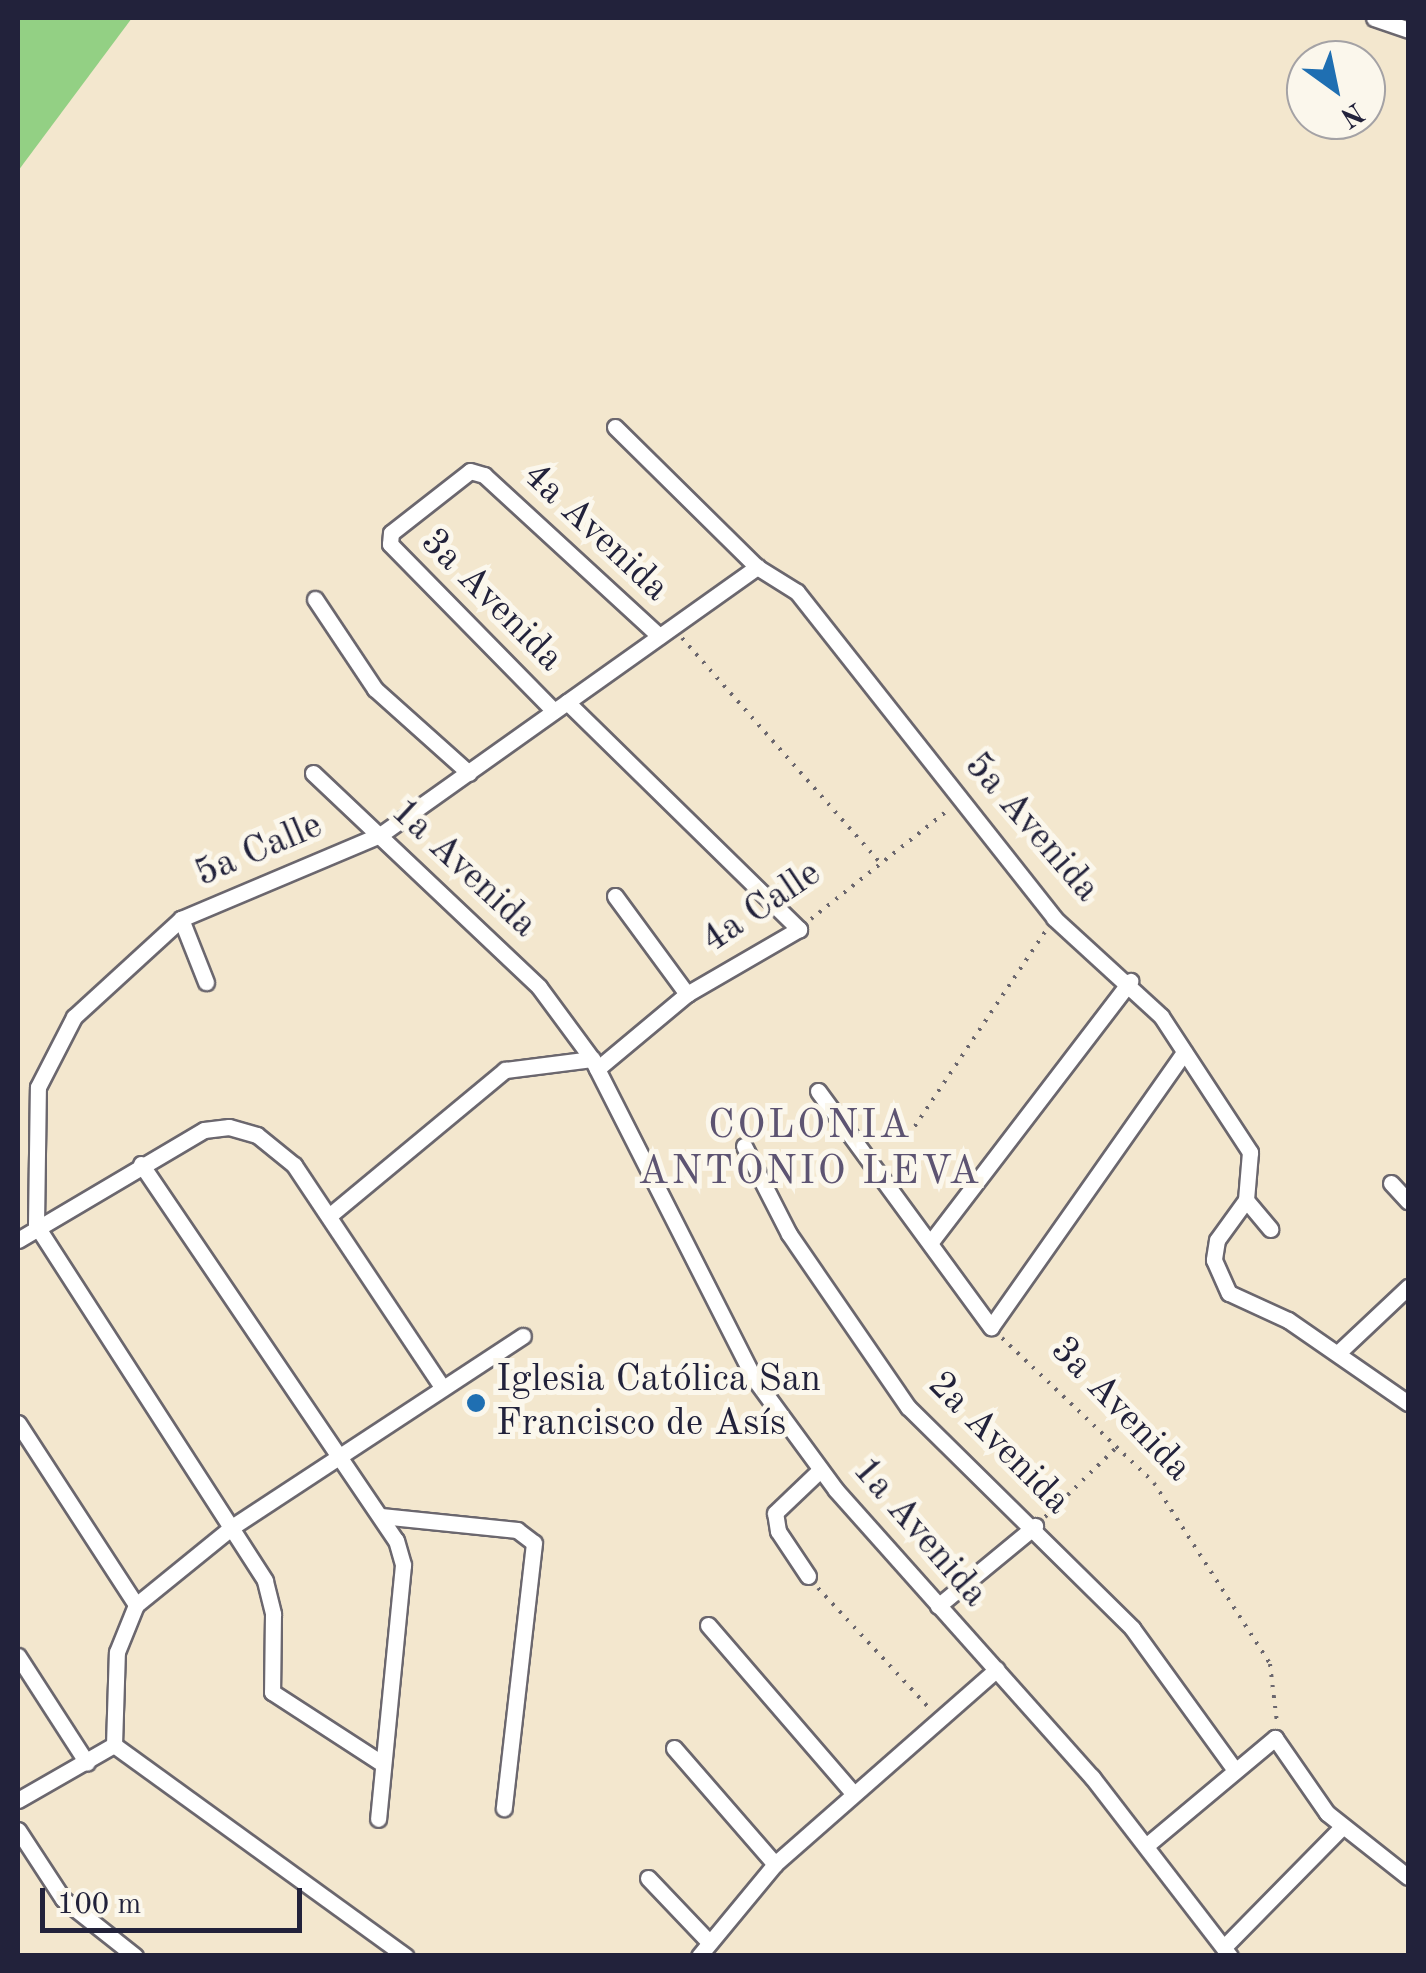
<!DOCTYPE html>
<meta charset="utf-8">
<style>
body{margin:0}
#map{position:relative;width:1426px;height:1973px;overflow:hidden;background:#f3e7ce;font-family:"Old Standard TT",serif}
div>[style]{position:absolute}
.green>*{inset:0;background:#93d084}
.path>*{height:4px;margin-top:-2px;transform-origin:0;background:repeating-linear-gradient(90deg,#6b676e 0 2.5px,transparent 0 10.5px)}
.roads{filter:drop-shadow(2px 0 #6b676e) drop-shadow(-2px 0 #6b676e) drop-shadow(0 2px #6b676e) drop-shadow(0 -2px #6b676e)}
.minor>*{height:15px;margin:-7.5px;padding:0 7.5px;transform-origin:7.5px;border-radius:7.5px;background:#fff}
.dots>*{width:28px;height:28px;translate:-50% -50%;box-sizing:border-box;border:5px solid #fbf7ec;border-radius:50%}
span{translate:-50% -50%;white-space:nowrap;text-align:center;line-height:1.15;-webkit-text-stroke:10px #fbf7ec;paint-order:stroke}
.street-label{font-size:38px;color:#22223b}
.poi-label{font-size:38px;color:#22223b}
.left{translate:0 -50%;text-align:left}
.neighbourhood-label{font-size:40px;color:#5d5472;letter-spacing:2.5px}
.frame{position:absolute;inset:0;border:20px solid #22223b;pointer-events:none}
.north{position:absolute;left:1286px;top:40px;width:100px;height:100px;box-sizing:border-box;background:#fbf7ec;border:2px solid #a4a2a5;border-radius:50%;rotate:147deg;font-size:28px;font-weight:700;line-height:40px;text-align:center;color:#22223b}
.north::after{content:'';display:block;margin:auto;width:35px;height:45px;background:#1f6fb2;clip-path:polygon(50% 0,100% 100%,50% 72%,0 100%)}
.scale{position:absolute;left:40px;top:1888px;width:262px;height:45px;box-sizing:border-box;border:5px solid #22223b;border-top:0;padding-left:12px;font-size:30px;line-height:35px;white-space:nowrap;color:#22223b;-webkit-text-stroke:8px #fbf7ec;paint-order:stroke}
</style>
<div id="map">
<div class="green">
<i style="clip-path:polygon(18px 18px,132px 18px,18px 171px)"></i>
</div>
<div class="path">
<i style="left:682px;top:638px;width:301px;rotate:48.6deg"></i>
<i style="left:811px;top:919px;width:175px;rotate:-38.5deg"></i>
<i style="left:909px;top:1135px;width:247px;rotate:-56.2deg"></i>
<i style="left:1002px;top:1338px;width:210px;rotate:43.6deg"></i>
<i style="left:1154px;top:1483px;width:215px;rotate:57.3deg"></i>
<i style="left:1270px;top:1664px;width:59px;rotate:83.2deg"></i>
<i style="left:1045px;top:1517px;width:100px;rotate:-44.2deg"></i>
<i style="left:818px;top:1588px;width:165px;rotate:47.2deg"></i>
</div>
<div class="roads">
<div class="minor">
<i style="left:1374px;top:18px;width:36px;rotate:19deg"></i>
<i style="left:615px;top:427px;width:199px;rotate:44.6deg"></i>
<i style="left:757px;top:567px;width:47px;rotate:32deg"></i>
<i style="left:797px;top:592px;width:415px;rotate:51.7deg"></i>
<i style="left:1054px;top:918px;width:145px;rotate:42.5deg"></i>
<i style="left:1161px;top:1016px;width:163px;rotate:56.8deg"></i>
<i style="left:1250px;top:1152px;width:48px;rotate:94.8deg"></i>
<i style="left:315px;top:599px;width:108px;rotate:56.3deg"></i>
<i style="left:375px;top:689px;width:126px;rotate:41.8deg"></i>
<i style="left:567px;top:702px;width:325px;rotate:44.4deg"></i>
<i style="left:799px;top:929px;width:129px;rotate:149.9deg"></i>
<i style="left:687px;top:994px;width:117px;rotate:140.2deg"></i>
<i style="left:554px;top:711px;width:234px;rotate:-134.5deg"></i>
<i style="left:390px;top:544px;width:11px;rotate:-85deg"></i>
<i style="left:391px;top:533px;width:100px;rotate:-38.1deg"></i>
<i style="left:470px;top:471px;width:15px;rotate:16deg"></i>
<i style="left:484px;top:475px;width:238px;rotate:42.6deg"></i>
<i style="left:313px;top:773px;width:311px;rotate:43.4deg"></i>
<i style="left:539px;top:987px;width:89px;rotate:53.6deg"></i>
<i style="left:592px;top:1059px;width:356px;rotate:63.1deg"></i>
<i style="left:753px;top:1377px;width:140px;rotate:53.7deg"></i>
<i style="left:836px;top:1490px;width:385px;rotate:48.3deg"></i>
<i style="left:1092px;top:1777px;width:226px;rotate:52.4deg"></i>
<i style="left:615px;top:896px;width:122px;rotate:53.7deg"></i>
<i style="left:181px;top:919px;width:68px;rotate:68.4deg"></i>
<i style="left:818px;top:1091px;width:293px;rotate:53.8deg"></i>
<i style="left:991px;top:1327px;width:336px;rotate:-54.9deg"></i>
<i style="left:744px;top:1146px;width:99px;rotate:62.9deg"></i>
<i style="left:789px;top:1234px;width:210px;rotate:55.5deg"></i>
<i style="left:908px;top:1407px;width:315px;rotate:44.6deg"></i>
<i style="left:1132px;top:1628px;width:174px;rotate:54.1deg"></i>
<i style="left:141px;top:1164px;width:454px;rotate:55.9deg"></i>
<i style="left:396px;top:1540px;width:26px;rotate:74deg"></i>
<i style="left:403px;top:1565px;width:255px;rotate:95.6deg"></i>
<i style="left:1391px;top:1183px;width:25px;rotate:47deg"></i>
<i style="left:1246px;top:1200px;width:49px;rotate:125.9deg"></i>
<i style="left:1217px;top:1240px;width:20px;rotate:99deg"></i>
<i style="left:1214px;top:1260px;width:36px;rotate:66deg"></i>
<i style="left:1229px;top:1293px;width:65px;rotate:24.6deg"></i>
<i style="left:1288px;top:1320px;width:146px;rotate:34.7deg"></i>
<i style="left:1246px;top:1200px;width:38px;rotate:50deg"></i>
<i style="left:329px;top:1216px;width:229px;rotate:-39.7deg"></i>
<i style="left:505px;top:1070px;width:88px;rotate:-7.2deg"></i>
<i style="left:36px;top:1225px;width:138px;rotate:-89.2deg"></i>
<i style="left:38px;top:1087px;width:79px;rotate:-62.8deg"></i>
<i style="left:74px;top:1017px;width:145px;rotate:-42.5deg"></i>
<i style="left:181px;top:919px;width:216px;rotate:-22.9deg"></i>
<i style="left:380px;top:835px;width:463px;rotate:-35.4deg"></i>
<i style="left:36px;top:1225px;width:423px;rotate:57.2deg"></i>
<i style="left:265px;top:1581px;width:34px;rotate:76deg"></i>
<i style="left:273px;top:1614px;width:78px;rotate:90.7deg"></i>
<i style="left:272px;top:1692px;width:132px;rotate:33deg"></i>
<i style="left:18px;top:1240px;width:216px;rotate:-30.6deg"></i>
<i style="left:204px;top:1130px;width:25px;rotate:-7deg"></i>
<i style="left:229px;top:1127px;width:29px;rotate:16deg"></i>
<i style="left:257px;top:1135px;width:48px;rotate:39deg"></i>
<i style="left:294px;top:1165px;width:267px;rotate:56.3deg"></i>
<i style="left:930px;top:1243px;width:330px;rotate:-52.6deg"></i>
<i style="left:1339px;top:1352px;width:95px;rotate:-43.3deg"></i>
<i style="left:18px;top:1423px;width:217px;rotate:57deg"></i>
<i style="left:381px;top:1516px;width:137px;rotate:5.9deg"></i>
<i style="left:517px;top:1530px;width:21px;rotate:37deg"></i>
<i style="left:534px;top:1543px;width:267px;rotate:96.5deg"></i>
<i style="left:808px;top:1576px;width:54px;rotate:-123.7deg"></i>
<i style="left:778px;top:1531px;width:18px;rotate:-99deg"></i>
<i style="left:775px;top:1513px;width:62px;rotate:-43.7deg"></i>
<i style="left:938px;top:1606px;width:126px;rotate:-39.5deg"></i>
<i style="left:708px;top:1625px;width:223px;rotate:49.2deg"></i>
<i style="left:18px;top:1656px;width:127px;rotate:57.2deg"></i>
<i style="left:114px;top:1745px;width:360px;rotate:35.9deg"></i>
<i style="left:674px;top:1748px;width:154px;rotate:49deg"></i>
<i style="left:18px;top:1800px;width:111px;rotate:-29.8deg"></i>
<i style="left:114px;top:1745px;width:93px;rotate:-88.2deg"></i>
<i style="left:117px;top:1652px;width:51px;rotate:-68deg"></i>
<i style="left:136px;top:1605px;width:124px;rotate:-39.1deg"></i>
<i style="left:232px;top:1527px;width:348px;rotate:-33.3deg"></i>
<i style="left:18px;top:1830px;width:82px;rotate:56.9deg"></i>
<i style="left:63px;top:1899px;width:92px;rotate:38.4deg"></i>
<i style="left:1147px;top:1845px;width:167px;rotate:-39.9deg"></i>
<i style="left:1275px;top:1738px;width:91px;rotate:55.3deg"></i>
<i style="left:1327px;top:1813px;width:103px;rotate:38.3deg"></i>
<i style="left:648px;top:1878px;width:88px;rotate:46.4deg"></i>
<i style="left:1224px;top:1947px;width:168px;rotate:-45.5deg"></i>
<i style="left:699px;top:1956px;width:119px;rotate:-50.4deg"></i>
<i style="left:775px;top:1864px;width:295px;rotate:-41.3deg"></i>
</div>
</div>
<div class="dots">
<i style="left:476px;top:1403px;background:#1f6fb2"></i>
</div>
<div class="street-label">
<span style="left:595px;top:533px;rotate:43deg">4a Avenida</span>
<span style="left:491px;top:601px;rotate:45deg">3a Avenida</span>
<span style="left:1031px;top:828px;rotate:49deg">5a Avenida</span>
<span style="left:259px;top:851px;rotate:-23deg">5a Calle</span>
<span style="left:463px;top:869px;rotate:43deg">1a Avenida</span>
<span style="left:762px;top:908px;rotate:-34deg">4a Calle</span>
<span style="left:1120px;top:1410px;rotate:46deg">3a Avenida</span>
<span style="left:998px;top:1444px;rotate:45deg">2a Avenida</span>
<span style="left:919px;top:1533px;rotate:49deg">1a Avenida</span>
</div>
<div class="poi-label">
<span class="left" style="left:496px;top:1403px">Iglesia Católica San<br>Francisco de Asís</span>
</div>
<div class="neighbourhood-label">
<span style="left:810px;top:1150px">COLONIA<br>ANTONIO LEVA</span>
</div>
<div class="frame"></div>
<div class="north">N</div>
<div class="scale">100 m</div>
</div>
